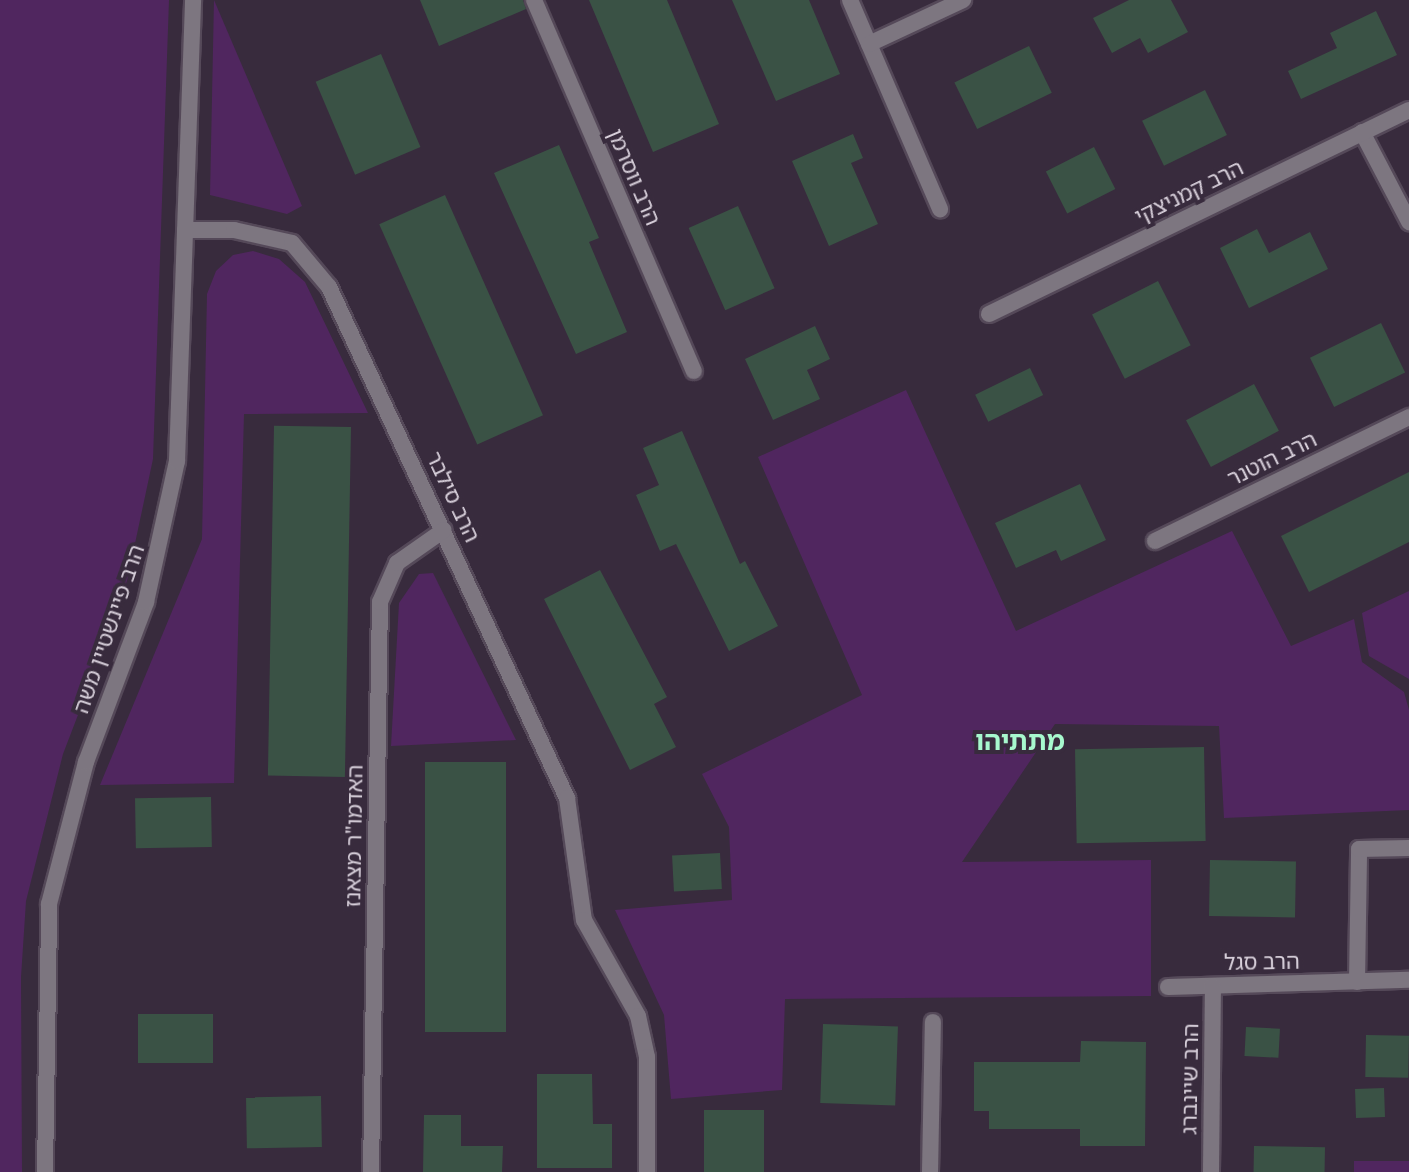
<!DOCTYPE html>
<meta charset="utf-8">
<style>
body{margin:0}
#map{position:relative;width:1409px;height:1172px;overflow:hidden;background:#382b3d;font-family:"Public Sans","Noto Sans Hebrew",sans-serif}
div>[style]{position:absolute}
.green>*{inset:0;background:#50265f;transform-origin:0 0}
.building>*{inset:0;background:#3a5245;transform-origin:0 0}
.roads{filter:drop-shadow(2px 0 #554959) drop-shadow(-2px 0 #554959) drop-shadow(0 2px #554959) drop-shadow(0 -2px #554959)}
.service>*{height:16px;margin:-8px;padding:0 8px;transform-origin:8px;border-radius:8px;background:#7d7680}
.minor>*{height:16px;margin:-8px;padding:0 8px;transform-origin:8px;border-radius:8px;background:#7d7680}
span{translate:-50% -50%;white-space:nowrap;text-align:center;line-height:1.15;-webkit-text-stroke:8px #382b3d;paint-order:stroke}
.street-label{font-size:22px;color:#d7cfda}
.quarter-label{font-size:26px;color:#a7f9ce;font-weight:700}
</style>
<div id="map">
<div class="green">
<i style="clip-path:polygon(0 0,169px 0,153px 459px,124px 595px,63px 754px,26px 901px,21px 977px,22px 1172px,0 1172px)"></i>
<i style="clip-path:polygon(214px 0,302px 206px,287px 214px,210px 195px)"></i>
<i style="clip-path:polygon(253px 251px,279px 259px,305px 282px,368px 413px,244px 414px,234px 783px,100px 785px,202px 539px,207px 294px,216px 271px,233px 255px)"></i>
<i style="clip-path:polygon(906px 390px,1016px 631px,1232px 531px,1291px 646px,1354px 619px,1362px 662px,1404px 692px,1409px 710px,1409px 810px,1224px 818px,1219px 726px,1055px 724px,962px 862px,1151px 860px,1151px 996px,785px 999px,782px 1090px,671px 1099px,664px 1015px,615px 910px,732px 900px,729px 827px,702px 774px,862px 695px,758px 457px)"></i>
<i style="clip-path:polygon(433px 573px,516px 740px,391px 746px,399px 603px,419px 574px)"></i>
<i style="clip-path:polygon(1409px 591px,1409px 679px,1369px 656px,1362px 613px)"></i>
<i style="left:1409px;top:1161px;width:11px;height:55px;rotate:90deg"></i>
</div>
<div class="building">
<i style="clip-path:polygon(420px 0,523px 0,526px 9px,439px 46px)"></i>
<i style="clip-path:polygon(589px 0,667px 0,719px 124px,653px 152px)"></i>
<i style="clip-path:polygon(732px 0,809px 0,840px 74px,776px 101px)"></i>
<i style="clip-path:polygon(1129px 0,1171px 0,1188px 32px,1148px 53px,1140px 38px,1112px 53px,1093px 18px)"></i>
<i style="clip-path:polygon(1376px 11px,1397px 55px,1301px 99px,1288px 71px,1337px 48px,1330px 33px)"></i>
<i style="left:1029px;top:46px;width:52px;height:83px;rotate:64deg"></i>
<i style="left:381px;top:54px;width:101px;height:71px;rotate:67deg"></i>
<i style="left:1205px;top:90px;width:50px;height:70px;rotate:64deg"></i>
<i style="clip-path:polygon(853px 134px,863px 158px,851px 163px,878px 224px,829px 246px,792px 161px)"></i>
<i style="clip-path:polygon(559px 145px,599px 238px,589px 242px,627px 332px,576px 354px,494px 173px)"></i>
<i style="left:1094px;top:147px;width:47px;height:54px;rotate:63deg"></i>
<i style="left:445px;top:195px;width:241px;height:72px;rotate:66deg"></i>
<i style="left:738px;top:206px;width:90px;height:54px;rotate:66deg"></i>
<i style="clip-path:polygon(1257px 229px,1269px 253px,1310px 232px,1328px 269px,1249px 308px,1220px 248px)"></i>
<i style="left:1158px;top:281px;width:72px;height:74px;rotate:63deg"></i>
<i style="left:1381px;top:323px;width:55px;height:79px;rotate:64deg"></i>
<i style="clip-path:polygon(815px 326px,830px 359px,807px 370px,820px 399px,773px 420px,745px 359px)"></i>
<i style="left:1030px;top:368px;width:30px;height:61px;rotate:64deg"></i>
<i style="left:1254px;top:384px;width:53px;height:77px;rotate:62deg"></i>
<i style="left:351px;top:427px;width:350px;height:77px;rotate:91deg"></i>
<i style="clip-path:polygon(682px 431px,740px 564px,745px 561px,778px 626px,729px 651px,676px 544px,660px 551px,636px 495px,659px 485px,643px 448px)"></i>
<i style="clip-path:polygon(1409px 472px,1409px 542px,1309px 592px,1281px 536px)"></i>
<i style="clip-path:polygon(1080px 484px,1106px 540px,1061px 561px,1056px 550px,1016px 568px,995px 523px)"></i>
<i style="clip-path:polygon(600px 570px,667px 697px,654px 704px,676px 747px,630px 770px,544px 599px)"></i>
<i style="left:1204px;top:747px;width:94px;height:129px;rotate:89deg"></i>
<i style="left:425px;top:762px;width:81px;height:270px"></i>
<i style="left:211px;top:797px;width:50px;height:76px;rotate:89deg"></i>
<i style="left:720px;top:853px;width:36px;height:48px;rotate:87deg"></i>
<i style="left:1210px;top:860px;width:86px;height:56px;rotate:1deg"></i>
<i style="left:138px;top:1014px;width:75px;height:49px"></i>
<i style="left:823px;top:1024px;width:75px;height:79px;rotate:2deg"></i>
<i style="left:1246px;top:1027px;width:34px;height:29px;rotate:3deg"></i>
<i style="left:1366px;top:1035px;width:43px;height:42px;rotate:1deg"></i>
<i style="clip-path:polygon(1081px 1041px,1146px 1042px,1145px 1146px,1080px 1146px,1080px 1129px,989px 1129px,989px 1111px,974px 1111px,974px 1062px,1080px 1062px)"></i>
<i style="clip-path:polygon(537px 1074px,592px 1074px,593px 1124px,612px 1124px,612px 1168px,537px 1168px)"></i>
<i style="left:1384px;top:1088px;width:29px;height:29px;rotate:88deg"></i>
<i style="left:321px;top:1096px;width:51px;height:75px;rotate:89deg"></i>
<i style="left:704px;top:1110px;width:60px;height:62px"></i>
<i style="clip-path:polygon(424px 1115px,461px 1115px,461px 1146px,503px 1146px,502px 1172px,423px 1172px)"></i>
<i style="left:1254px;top:1146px;width:71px;height:26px;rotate:1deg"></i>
</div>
<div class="roads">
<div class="service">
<i style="left:1362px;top:132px;width:102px;rotate:62.4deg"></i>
</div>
<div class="minor">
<i style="left:534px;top:0;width:404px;rotate:66.7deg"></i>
<i style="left:850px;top:0;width:228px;rotate:66.7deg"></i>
<i style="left:869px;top:44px;width:104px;rotate:-25.1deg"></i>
<i style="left:185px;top:230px;width:49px"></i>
<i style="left:234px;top:230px;width:59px;rotate:12.6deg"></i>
<i style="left:292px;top:243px;width:57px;rotate:49.9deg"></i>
<i style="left:329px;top:287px;width:564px;rotate:65.03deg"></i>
<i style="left:567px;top:798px;width:123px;rotate:82.1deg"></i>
<i style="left:584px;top:920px;width:110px;rotate:60.6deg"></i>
<i style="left:638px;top:1016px;width:42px;rotate:77.6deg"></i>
<i style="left:647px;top:1057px;width:115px;rotate:90deg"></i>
<i style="left:989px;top:314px;width:467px;rotate:-25.9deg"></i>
<i style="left:1155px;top:541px;width:283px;rotate:-26deg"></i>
<i style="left:1357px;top:982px;width:133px;rotate:-89.1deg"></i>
<i style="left:1359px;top:849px;width:50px;rotate:-1.1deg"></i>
<i style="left:1168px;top:987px;width:241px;rotate:-1.7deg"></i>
<i style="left:45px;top:1172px;width:268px;rotate:-89.1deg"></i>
<i style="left:49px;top:904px;width:147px;rotate:-75.4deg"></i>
<i style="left:86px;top:762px;width:171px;rotate:-69.4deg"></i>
<i style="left:146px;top:602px;width:144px;rotate:-77.6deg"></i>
<i style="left:177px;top:461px;width:461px;rotate:-88deg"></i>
<i style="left:371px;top:1172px;width:570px;rotate:-89.1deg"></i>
<i style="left:380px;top:602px;width:43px;rotate:-66.4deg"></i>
<i style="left:397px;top:563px;width:57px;rotate:-35.1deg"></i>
<i style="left:930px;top:1172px;width:150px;rotate:-88.9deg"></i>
<i style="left:1211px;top:1172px;width:186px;rotate:-89.4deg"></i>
</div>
</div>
<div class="street-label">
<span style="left:634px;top:177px;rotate:67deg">הרב ווסרמן</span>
<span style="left:1189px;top:192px;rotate:-26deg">הרב קמניצקי</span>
<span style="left:1272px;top:459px;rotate:-26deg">הרב הוטנר</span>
<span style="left:453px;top:497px;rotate:65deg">הרב סילבר</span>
<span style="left:109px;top:629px;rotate:-71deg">הרב פיינשטיין משה</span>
<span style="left:354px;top:836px;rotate:-89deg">האדמו"ר מצאנז</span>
<span style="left:1262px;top:962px;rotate:-1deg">הרב סגל</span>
<span style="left:1190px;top:1079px;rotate:-89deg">הרב שיינברג</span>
</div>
<div class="quarter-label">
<span style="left:1020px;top:741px">מתתיהו</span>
</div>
</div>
